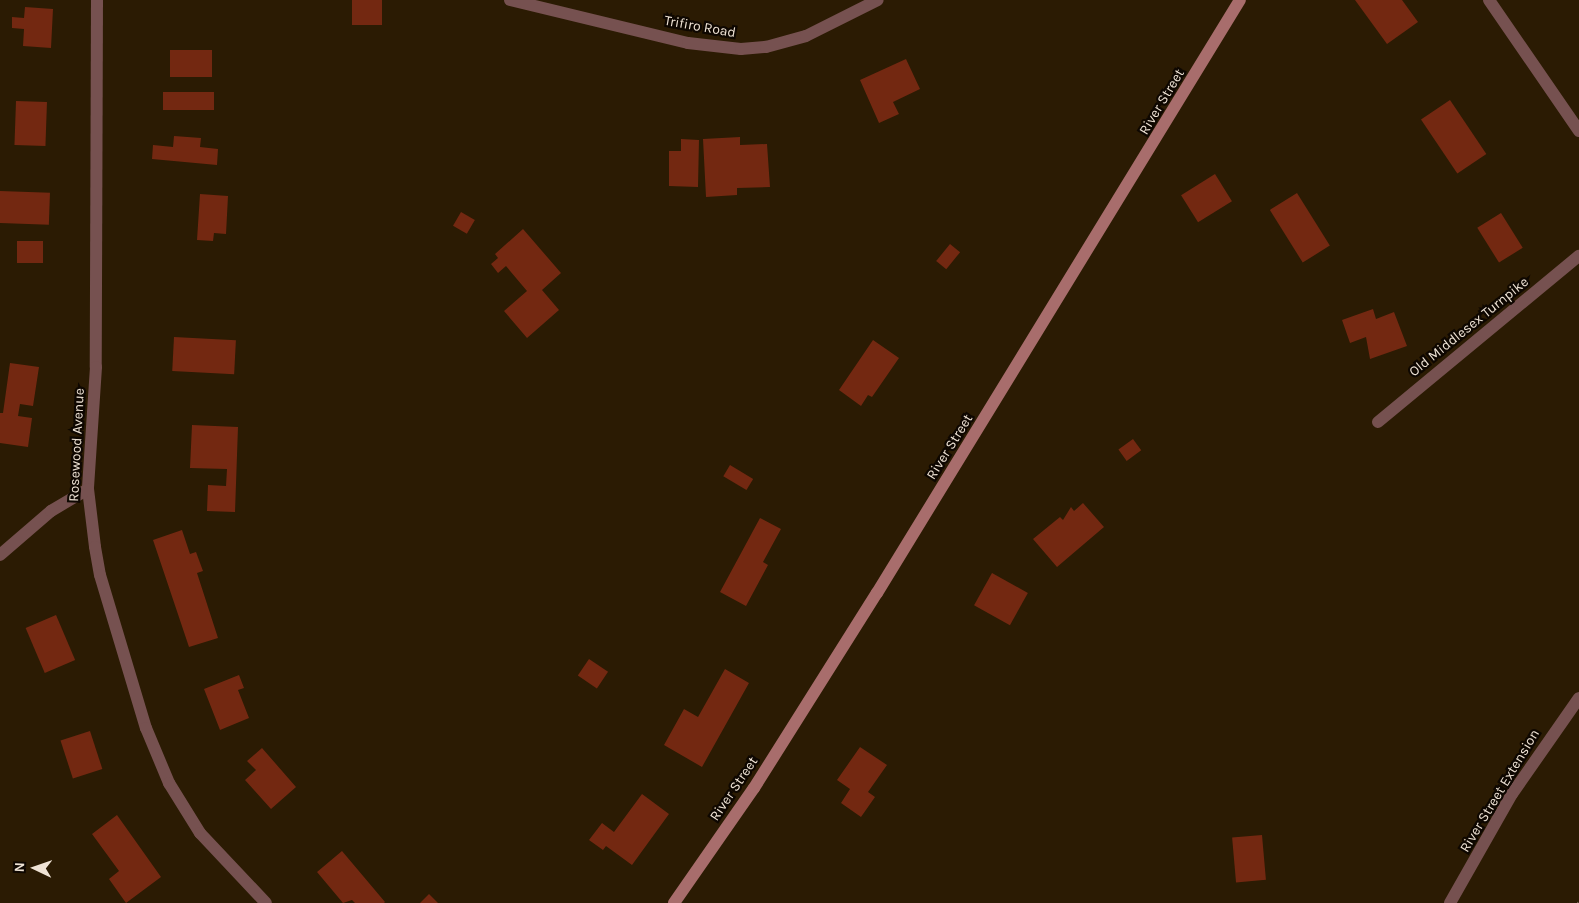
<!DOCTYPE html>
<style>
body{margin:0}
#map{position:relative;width:1579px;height:903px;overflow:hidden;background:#2b1b03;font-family:Karla,sans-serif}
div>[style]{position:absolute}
.building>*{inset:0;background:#732811;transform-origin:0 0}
.path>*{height:3px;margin-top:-1.5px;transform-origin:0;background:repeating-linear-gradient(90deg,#7b6c59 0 2.5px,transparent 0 5px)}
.street>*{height:12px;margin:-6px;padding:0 6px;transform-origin:6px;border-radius:6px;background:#765150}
.secondary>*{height:12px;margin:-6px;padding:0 6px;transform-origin:6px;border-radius:6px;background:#a86d6c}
span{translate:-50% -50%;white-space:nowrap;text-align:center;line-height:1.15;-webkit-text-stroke:4.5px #0e0701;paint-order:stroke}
.street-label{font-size:14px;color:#efe3d5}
.north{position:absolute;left:10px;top:843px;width:50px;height:50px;-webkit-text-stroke:4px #0e0701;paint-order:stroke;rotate:273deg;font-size:14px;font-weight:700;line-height:20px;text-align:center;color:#efe3d5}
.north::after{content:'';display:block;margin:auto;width:18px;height:22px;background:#efe3d5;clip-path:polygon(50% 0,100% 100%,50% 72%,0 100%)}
</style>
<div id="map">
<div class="building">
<i style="left:352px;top:0;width:30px;height:25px"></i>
<i style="clip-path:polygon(1355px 0,1402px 0,1418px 22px,1387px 44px)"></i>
<i style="clip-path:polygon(25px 7px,53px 9px,51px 48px,23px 46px,24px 29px,12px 28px,12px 17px,24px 18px)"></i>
<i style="left:212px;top:50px;width:27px;height:42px;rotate:90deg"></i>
<i style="clip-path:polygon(906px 59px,920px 89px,893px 102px,899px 114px,879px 123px,860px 80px)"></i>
<i style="left:214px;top:92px;width:18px;height:51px;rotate:90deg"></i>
<i style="left:1450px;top:100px;width:65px;height:35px;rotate:56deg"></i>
<i style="left:16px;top:101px;width:31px;height:44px;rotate:2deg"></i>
<i style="clip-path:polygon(174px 136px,201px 138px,200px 147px,218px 149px,217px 165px,152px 159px,153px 145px,173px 147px)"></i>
<i style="clip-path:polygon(740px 137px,740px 145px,767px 144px,770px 187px,737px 188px,737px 195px,706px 197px,703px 139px)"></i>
<i style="clip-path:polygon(681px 139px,699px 140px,698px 187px,669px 186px,669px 151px,681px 151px)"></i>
<i style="left:1215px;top:174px;width:32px;height:40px;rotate:58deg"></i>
<i style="left:0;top:191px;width:50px;height:32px;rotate:2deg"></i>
<i style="left:1297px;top:193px;width:62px;height:32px;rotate:58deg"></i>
<i style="clip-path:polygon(200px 194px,228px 196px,226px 234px,214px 233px,213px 241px,197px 240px)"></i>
<i style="left:461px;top:212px;width:16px;height:16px;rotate:30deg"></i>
<i style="left:1501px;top:213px;width:41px;height:28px;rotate:58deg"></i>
<i style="clip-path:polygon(523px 229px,561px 273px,542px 290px,559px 310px,527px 338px,504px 311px,527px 291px,506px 266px,498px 273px,491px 264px,498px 258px,495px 254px)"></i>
<i style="left:17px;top:241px;width:26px;height:22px"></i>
<i style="left:950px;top:244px;width:13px;height:22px;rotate:39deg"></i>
<i style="clip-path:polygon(1373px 309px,1376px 319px,1394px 312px,1407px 346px,1370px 359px,1366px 337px,1350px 343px,1342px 320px)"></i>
<i style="left:174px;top:337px;width:62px;height:34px;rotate:3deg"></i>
<i style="clip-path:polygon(873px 340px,899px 358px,872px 397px,868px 395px,861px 406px,839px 390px)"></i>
<i style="clip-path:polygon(10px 363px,39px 367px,33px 406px,20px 404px,18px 416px,32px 418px,28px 447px,0 443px,0 413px,3px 413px)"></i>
<i style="clip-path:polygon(192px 425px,238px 427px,235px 512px,207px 511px,208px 485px,226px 486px,227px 469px,190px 468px)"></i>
<i style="left:1133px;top:439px;width:14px;height:18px;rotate:54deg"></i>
<i style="left:730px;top:465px;width:27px;height:13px;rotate:31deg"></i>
<i style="clip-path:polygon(1083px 503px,1104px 527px,1057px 567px,1033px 539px,1060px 517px,1063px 520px,1071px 507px,1074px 511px)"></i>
<i style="clip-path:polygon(760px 518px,781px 529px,763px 562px,768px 565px,746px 606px,720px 592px)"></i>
<i style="clip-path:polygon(182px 530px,190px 554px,196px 552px,203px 571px,197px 573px,218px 638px,189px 647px,153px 540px)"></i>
<i style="left:992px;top:573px;width:41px;height:37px;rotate:29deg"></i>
<i style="left:56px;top:615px;width:49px;height:33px;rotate:67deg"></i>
<i style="left:589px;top:659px;width:23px;height:20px;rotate:34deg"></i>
<i style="clip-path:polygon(725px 669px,749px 683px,702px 767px,664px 745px,684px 709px,698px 717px)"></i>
<i style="clip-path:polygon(239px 675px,244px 688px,238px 690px,249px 718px,220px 730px,204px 689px)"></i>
<i style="left:90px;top:731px;width:40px;height:31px;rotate:72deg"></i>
<i style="clip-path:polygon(860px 747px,887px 765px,868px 792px,875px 797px,861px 817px,841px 803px,850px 789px,837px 780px)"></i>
<i style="clip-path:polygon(262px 748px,296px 787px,271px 809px,245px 780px,256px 770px,247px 761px)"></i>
<i style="clip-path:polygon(642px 794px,669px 814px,632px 865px,606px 846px,603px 850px,589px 840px,602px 823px,614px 832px)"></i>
<i style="clip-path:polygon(117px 815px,161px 877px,126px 903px,109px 879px,119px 871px,92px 834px)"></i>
<i style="left:1262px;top:835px;width:45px;height:30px;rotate:85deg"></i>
<i style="clip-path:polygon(342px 851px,385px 902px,384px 903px,355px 903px,352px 900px,343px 903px,317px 872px)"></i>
<i style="clip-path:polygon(429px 894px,438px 903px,420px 903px)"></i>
</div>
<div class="path">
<i style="left:1578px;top:903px;width:1px;rotate:-45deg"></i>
</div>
<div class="street">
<i style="left:97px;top:0;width:367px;rotate:90.2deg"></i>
<i style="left:96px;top:367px;width:122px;rotate:93.8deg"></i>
<i style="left:88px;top:489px;width:58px;rotate:83.1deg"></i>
<i style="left:95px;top:547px;width:28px;rotate:80deg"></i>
<i style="left:100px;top:575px;width:160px;rotate:73.3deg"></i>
<i style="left:146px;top:728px;width:60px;rotate:67.3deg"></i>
<i style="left:169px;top:783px;width:59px;rotate:58.2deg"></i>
<i style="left:200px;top:833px;width:96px;rotate:46.7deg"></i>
<i style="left:510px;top:0;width:183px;rotate:13.6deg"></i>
<i style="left:688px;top:43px;width:53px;rotate:6.5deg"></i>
<i style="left:741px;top:49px;width:25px;rotate:-5deg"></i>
<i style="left:766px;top:47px;width:41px;rotate:-15.4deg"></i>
<i style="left:806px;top:36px;width:80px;rotate:-26.6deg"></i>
<i style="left:1489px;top:0;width:159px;rotate:55.5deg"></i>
<i style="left:1378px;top:422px;width:261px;rotate:-39.6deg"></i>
<i style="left:0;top:555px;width:67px;rotate:-40.8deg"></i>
<i style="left:51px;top:511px;width:43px;rotate:-30.7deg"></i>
<i style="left:1450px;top:903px;width:125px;rotate:-60.4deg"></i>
<i style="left:1512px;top:794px;width:117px;rotate:-55.1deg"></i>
</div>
<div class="secondary">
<i style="left:674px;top:903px;width:140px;rotate:-55.2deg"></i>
<i style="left:754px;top:788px;width:231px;rotate:-57.8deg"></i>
<i style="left:877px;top:593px;width:695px;rotate:-58.53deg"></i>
</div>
<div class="street-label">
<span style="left:700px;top:27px;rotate:10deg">Trifiro Road</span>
<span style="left:1162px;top:102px;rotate:-59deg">River Street</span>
<span style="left:1469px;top:327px;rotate:-39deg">Old Middlesex Turnpike</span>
<span style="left:77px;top:445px;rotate:-87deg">Rosewood Avenue</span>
<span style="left:950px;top:447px;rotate:-58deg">River Street</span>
<span style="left:734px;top:789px;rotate:-56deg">River Street</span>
<span style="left:1500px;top:791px;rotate:-59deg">River Street Extension</span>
</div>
<div class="north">N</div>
</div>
